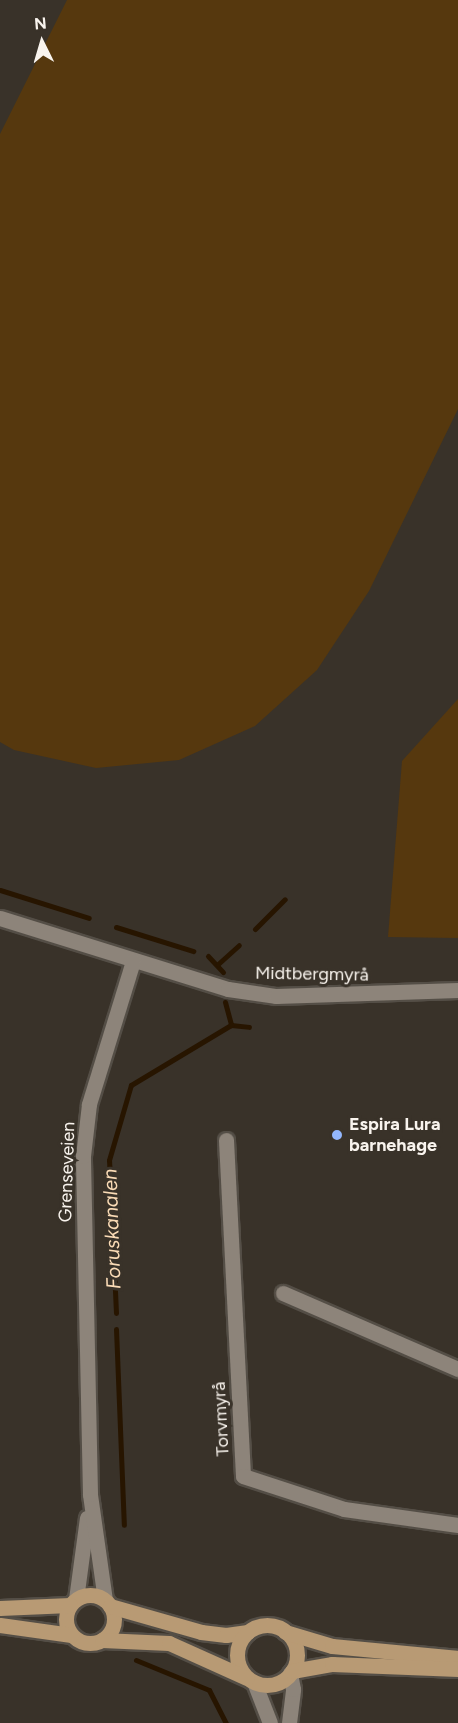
<!DOCTYPE html>
<meta charset="utf-8">
<style>
body{margin:0}
#map{position:relative;width:458px;height:1723px;overflow:hidden;background:#393229;font-family:Figtree,sans-serif}
div>[style]{position:absolute}
.green>*{inset:0;background:#56380e}
.stream>*{height:5px;margin:-2.5px;padding:0 2.5px;transform-origin:2.5px;border-radius:2.5px;background:#271500}
.roads{filter:drop-shadow(2px 0 #544e46) drop-shadow(-2px 0 #544e46) drop-shadow(0 2px #544e46) drop-shadow(0 -2px #544e46)}
.minor>*{height:15px;margin:-7.5px;padding:0 7.5px;transform-origin:7.5px;border-radius:7.5px;background:#8d847a}
.major>*{height:15px;margin:-7.5px;padding:0 7.5px;transform-origin:7.5px;border-radius:7.5px;background:#b89a74}
.major>.ring{margin:-7.5px;padding:0;box-sizing:content-box;background:none;border:15px solid #b89a74;border-radius:50%}
.dots>*{width:16px;height:16px;translate:-50% -50%;box-sizing:border-box;border:3px solid #393229;border-radius:50%}
span{translate:-50% -50%;white-space:nowrap;text-align:center;line-height:1.15;-webkit-text-stroke:6px #393229;paint-order:stroke}
.street-label{font-size:18px;color:#f9f4ee}
.poi-label{font-size:18px;color:#f9f4ee;font-weight:700}
.left{translate:0 -50%;text-align:left}
.water-label{font-size:20px;color:#fadbb6;font-style:italic}
.north{position:absolute;left:12px;top:12px;width:60px;height:60px;-webkit-text-stroke:4px #393229;paint-order:stroke;rotate:355deg;font-size:16px;font-weight:700;line-height:24px;text-align:center;color:#f9f4ee}
.north::after{content:'';display:block;margin:auto;width:21px;height:27px;background:#f9f4ee;clip-path:polygon(50% 0,100% 100%,50% 72%,0 100%)}
</style>
<div id="map">
<div class="green">
<div style="clip-path:polygon(67px 0,458px 0,458px 409px,369px 591px,317px 670px,255px 726px,179px 760px,96px 768px,14px 750px,0 742px,0 134px)"></div>
<div style="clip-path:polygon(458px 699px,458px 938px,388px 937px,402px 761px)"></div>
</div>
<div class="stream">
<div style="left:0;top:890px;width:93px;rotate:17.5deg"></div>
<div style="left:116px;top:927px;width:81px;rotate:17.3deg"></div>
<div style="left:255px;top:929px;width:42px;rotate:-45deg"></div>
<div style="left:208px;top:956px;width:22px;rotate:47deg"></div>
<div style="left:218px;top:964px;width:28px;rotate:-42deg"></div>
<div style="left:225px;top:1002px;width:24px;rotate:75deg"></div>
<div style="left:231px;top:1025px;width:18px;rotate:6deg"></div>
<div style="left:116px;top:1313px;width:153px;rotate:-92.6deg"></div>
<div style="left:109px;top:1160px;width:78px;rotate:-73.7deg"></div>
<div style="left:131px;top:1085px;width:117px;rotate:-31deg"></div>
<div style="left:116px;top:1329px;width:196px;rotate:87.7deg"></div>
<div style="left:136px;top:1660px;width:79px;rotate:22.3deg"></div>
<div style="left:209px;top:1690px;width:37px;rotate:63deg"></div>
</div>
<div class="roads">
<div class="minor">
<div style="left:0;top:918px;width:239px;rotate:17.3deg"></div>
<div style="left:228px;top:989px;width:49px;rotate:8.3deg"></div>
<div style="left:276px;top:996px;width:182px;rotate:-1.9deg"></div>
<div style="left:226px;top:1140px;width:336px;rotate:87.1deg"></div>
<div style="left:243px;top:1476px;width:106px;rotate:18.1deg"></div>
<div style="left:344px;top:1509px;width:115px;rotate:8deg"></div>
<div style="left:283px;top:1293px;width:191px;rotate:23.5deg"></div>
<div style="left:76px;top:1599px;width:82px;rotate:-82.3deg"></div>
<div style="left:105px;top:1600px;width:107px;rotate:-98.1deg"></div>
<div style="left:90px;top:1494px;width:338px;rotate:-91.2deg"></div>
<div style="left:83px;top:1156px;width:52px;rotate:-83.4deg"></div>
<div style="left:89px;top:1104px;width:150px;rotate:-72.9deg"></div>
<div style="left:254px;top:1682px;width:44px;rotate:68.7deg"></div>
<div style="left:289px;top:1723px;width:34px;rotate:-83deg"></div>
<div style="left:293px;top:1689px;width:16px;rotate:-101deg"></div>
</div>
<div class="major">
<div class="ring" style="left:66px;top:1595px;width:33px;height:33px"></div>
<div style="left:110px;top:1606px;width:95px;rotate:15.9deg"></div>
<div style="left:201px;top:1632px;width:25px;rotate:7deg"></div>
<div style="left:226px;top:1635px;width:22px;rotate:-8deg"></div>
<div style="left:0;top:1608px;width:70px;rotate:-2.5deg"></div>
<div style="left:0;top:1625px;width:72px;rotate:8deg"></div>
<div class="ring" style="left:237px;top:1625px;width:45px;height:45px"></div>
<div style="left:285px;top:1632px;width:49px;rotate:16.6deg"></div>
<div style="left:332px;top:1646px;width:127px;rotate:5.4deg"></div>
<div style="left:102px;top:1640px;width:67px;rotate:2.6deg"></div>
<div style="left:169px;top:1643px;width:85px;rotate:24.2deg"></div>
<div style="left:292px;top:1671px;width:41px;rotate:-9.9deg"></div>
<div style="left:332px;top:1664px;width:126px;rotate:2.3deg"></div>
</div>
</div>
<div class="dots">
<div style="left:337px;top:1135px;background:#93b7fd"></div>
</div>
<div class="street-label">
<span style="left:312px;top:974px;rotate:1deg">Midtbergmyrå</span>
<span style="left:67px;top:1172px;rotate:-88deg">Grenseveien</span>
<span style="left:221px;top:1419px;rotate:-93deg">Torvmyrå</span>
</div>
<div class="poi-label">
<span class="left" style="left:349px;top:1135px">Espira Lura<br>barnehage</span>
</div>
<div class="water-label">
<span style="left:112px;top:1229px;rotate:-92deg">Foruskanalen</span>
</div>
<div class="north">N</div>
</div>
